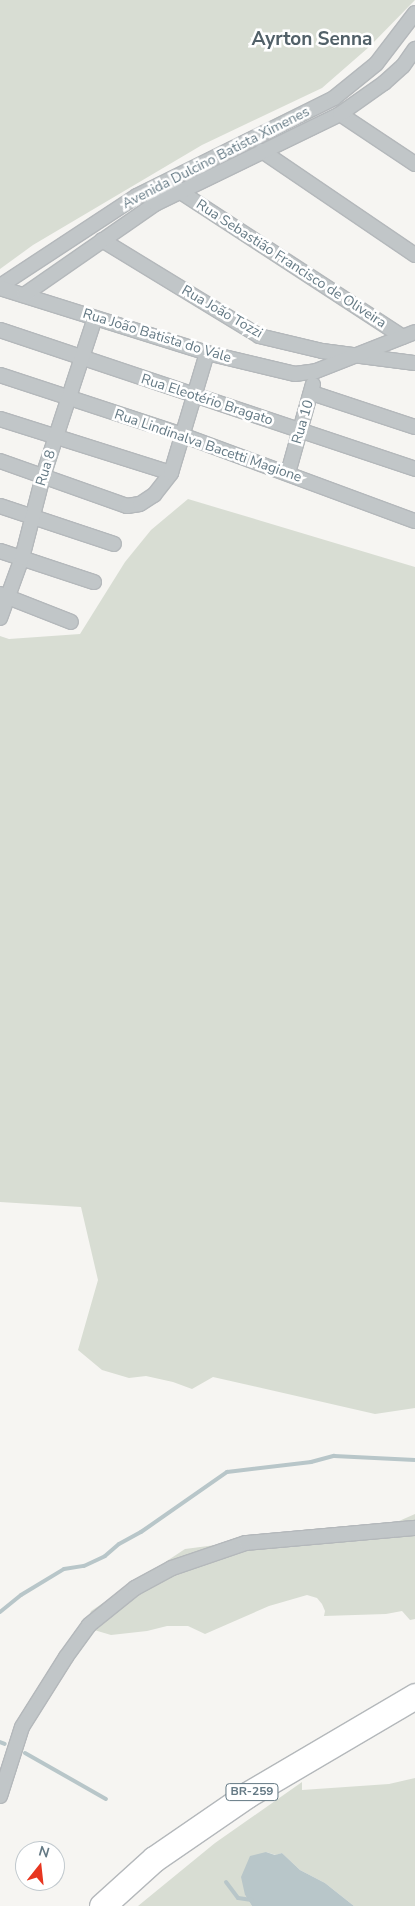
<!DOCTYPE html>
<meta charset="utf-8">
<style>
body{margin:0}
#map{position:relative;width:415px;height:1906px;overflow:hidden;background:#f6f5f2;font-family:"Nunito Sans",sans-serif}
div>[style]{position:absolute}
.green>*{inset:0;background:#d8ddd3}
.water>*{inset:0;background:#b8c6c9}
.stream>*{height:4px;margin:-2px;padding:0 2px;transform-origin:2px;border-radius:2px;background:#b8c6c9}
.roads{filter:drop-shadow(1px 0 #b4b8bb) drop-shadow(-1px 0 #b4b8bb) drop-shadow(0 1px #b4b8bb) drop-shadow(0 -1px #b4b8bb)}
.street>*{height:14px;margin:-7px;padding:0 7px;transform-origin:7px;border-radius:7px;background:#c1c6c8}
.highway>*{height:25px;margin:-12.5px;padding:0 12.5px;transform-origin:12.5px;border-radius:12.5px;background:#fff}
span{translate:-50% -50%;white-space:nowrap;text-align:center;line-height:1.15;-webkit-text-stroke:5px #fff;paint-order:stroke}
.shield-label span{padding:1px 4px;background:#fff;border:1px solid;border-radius:4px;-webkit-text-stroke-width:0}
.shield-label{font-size:12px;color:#647984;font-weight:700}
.street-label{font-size:14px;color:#647984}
.district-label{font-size:19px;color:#526169;font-weight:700}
.north{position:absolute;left:15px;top:1841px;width:50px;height:50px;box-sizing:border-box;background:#fff;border:1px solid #c1c9ce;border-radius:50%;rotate:16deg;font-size:14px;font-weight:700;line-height:20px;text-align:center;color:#647984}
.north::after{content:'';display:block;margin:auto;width:18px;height:22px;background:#e73620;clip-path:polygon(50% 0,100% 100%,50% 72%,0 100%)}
</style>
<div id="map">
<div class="green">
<div style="clip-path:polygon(0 0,415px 0,369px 47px,322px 88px,202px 145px,33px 245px,0 269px)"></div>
<div style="clip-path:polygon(188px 499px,415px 567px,415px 1408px,375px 1414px,213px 1377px,192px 1389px,173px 1382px,146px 1376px,129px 1378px,102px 1370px,78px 1350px,98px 1280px,81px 1207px,0 1202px,0 636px,9px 639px,80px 634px,125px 562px,151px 530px)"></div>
<div style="clip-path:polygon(415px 1514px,415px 1619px,410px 1620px,402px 1611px,386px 1614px,324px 1616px,325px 1611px,322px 1604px,317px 1598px,307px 1595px,269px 1606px,205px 1634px,188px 1626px,167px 1626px,147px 1631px,111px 1635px,84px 1627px,91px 1611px,185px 1549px,399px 1521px)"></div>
<div style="clip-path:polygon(415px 1778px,415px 1906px,354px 1906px,325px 1883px,300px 1870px,282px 1853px,276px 1855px,266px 1852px,245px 1895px,252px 1906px,138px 1906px,215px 1843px,302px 1782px,302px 1790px,389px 1784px)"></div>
</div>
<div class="water">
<div style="clip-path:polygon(266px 1852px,275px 1855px,282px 1853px,300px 1870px,325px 1883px,354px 1906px,252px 1906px,245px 1895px,241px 1877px,250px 1856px)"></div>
</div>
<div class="stream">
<div style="left:0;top:1612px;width:27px;rotate:-39deg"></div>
<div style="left:21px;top:1595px;width:50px;rotate:-31.2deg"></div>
<div style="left:64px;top:1569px;width:20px;rotate:-9deg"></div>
<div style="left:84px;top:1566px;width:23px;rotate:-25deg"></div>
<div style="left:105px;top:1556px;width:18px;rotate:-41deg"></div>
<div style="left:119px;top:1544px;width:25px;rotate:-29deg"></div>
<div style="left:141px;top:1532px;width:105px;rotate:-34.9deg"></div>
<div style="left:227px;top:1472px;width:85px;rotate:-6.8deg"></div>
<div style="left:311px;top:1462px;width:24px;rotate:-15deg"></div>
<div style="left:334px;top:1456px;width:81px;rotate:2.8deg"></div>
<div style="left:0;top:1742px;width:5px;rotate:22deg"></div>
<div style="left:25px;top:1753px;width:93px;rotate:29.6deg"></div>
<div style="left:226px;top:1882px;width:20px;rotate:53deg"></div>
<div style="left:238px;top:1898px;width:14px;rotate:8deg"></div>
</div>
<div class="roads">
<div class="street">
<div style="left:340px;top:114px;width:90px;rotate:33.7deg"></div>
<div style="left:262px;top:151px;width:185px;rotate:34.2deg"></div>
<div style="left:179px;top:191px;width:267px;rotate:33.1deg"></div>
<div style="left:102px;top:240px;width:184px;rotate:31.4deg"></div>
<div style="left:259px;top:336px;width:65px;rotate:13.4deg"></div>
<div style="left:322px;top:351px;width:94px;rotate:7.4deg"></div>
<div style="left:0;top:286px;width:164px;rotate:-33.3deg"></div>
<div style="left:137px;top:196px;width:220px;rotate:-26.4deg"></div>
<div style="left:334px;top:98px;width:54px;rotate:-39deg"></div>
<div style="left:376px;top:64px;width:64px;rotate:-52.6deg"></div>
<div style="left:0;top:288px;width:217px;rotate:17.4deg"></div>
<div style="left:207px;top:353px;width:90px;rotate:13.4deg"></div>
<div style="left:295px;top:374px;width:21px;rotate:-8deg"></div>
<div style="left:316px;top:371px;width:106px;rotate:-21.5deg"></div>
<div style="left:24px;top:295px;width:160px;rotate:-34.8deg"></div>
<div style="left:155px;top:204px;width:206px;rotate:-25.9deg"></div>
<div style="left:340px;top:114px;width:54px;rotate:-35.2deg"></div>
<div style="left:384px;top:83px;width:25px;rotate:-42deg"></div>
<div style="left:403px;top:66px;width:21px;rotate:-55deg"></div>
<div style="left:0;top:330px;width:438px;rotate:18.5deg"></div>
<div style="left:0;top:375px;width:192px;rotate:18.2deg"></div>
<div style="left:182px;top:435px;width:248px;rotate:20.3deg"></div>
<div style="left:312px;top:393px;width:108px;rotate:18.3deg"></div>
<div style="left:0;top:419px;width:179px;rotate:17.5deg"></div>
<div style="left:0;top:461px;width:135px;rotate:19.5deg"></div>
<div style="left:127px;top:506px;width:13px;rotate:-9deg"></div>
<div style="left:140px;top:504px;width:17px;rotate:-33deg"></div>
<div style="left:154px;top:495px;width:28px;rotate:-52deg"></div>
<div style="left:171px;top:473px;width:125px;rotate:-73.3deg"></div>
<div style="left:288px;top:473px;width:92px;rotate:-74.3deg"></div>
<div style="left:0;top:506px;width:120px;rotate:18.4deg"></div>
<div style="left:0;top:551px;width:99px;rotate:18.3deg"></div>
<div style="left:0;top:594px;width:76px;rotate:21.5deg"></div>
<div style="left:0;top:618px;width:64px;rotate:-69.9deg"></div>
<div style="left:22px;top:558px;width:85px;rotate:-75.6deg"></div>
<div style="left:43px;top:476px;width:166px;rotate:-71.8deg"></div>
<div style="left:0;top:1796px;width:72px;rotate:-72.3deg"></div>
<div style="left:22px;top:1727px;width:83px;rotate:-57.8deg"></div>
<div style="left:66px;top:1657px;width:39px;rotate:-54deg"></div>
<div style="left:89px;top:1625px;width:59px;rotate:-38.8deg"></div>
<div style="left:135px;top:1588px;width:42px;rotate:-28.4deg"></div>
<div style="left:172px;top:1568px;width:78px;rotate:-18.7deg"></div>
<div style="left:246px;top:1543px;width:170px;rotate:-5.1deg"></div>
</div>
<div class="highway">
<div style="left:102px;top:1906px;width:70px;rotate:-42.1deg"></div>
<div style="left:154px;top:1859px;width:113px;rotate:-34.5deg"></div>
<div style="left:247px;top:1795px;width:195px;rotate:-30.5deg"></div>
</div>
</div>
<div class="shield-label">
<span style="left:252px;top:1792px">BR-259</span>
</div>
<div class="street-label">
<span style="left:216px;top:158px;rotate:-27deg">Avenida Dulcino Batista Ximenes</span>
<span style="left:291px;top:264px;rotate:33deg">Rua Sebastião Francisco de Oliveira</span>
<span style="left:222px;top:312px;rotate:30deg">Rua João Tozzi</span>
<span style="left:157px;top:336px;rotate:17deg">Rua João Batista do Vale</span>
<span style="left:207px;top:400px;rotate:18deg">Rua Eleotério Bragato</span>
<span style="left:303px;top:422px;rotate:-74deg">Rua 10</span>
<span style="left:208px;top:446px;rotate:19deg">Rua Lindinalva Bacetti Magione</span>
<span style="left:46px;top:468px;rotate:-73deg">Rua 8</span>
</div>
<div class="district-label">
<span style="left:312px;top:40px">Ayrton Senna</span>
</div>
<div class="north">N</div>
</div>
